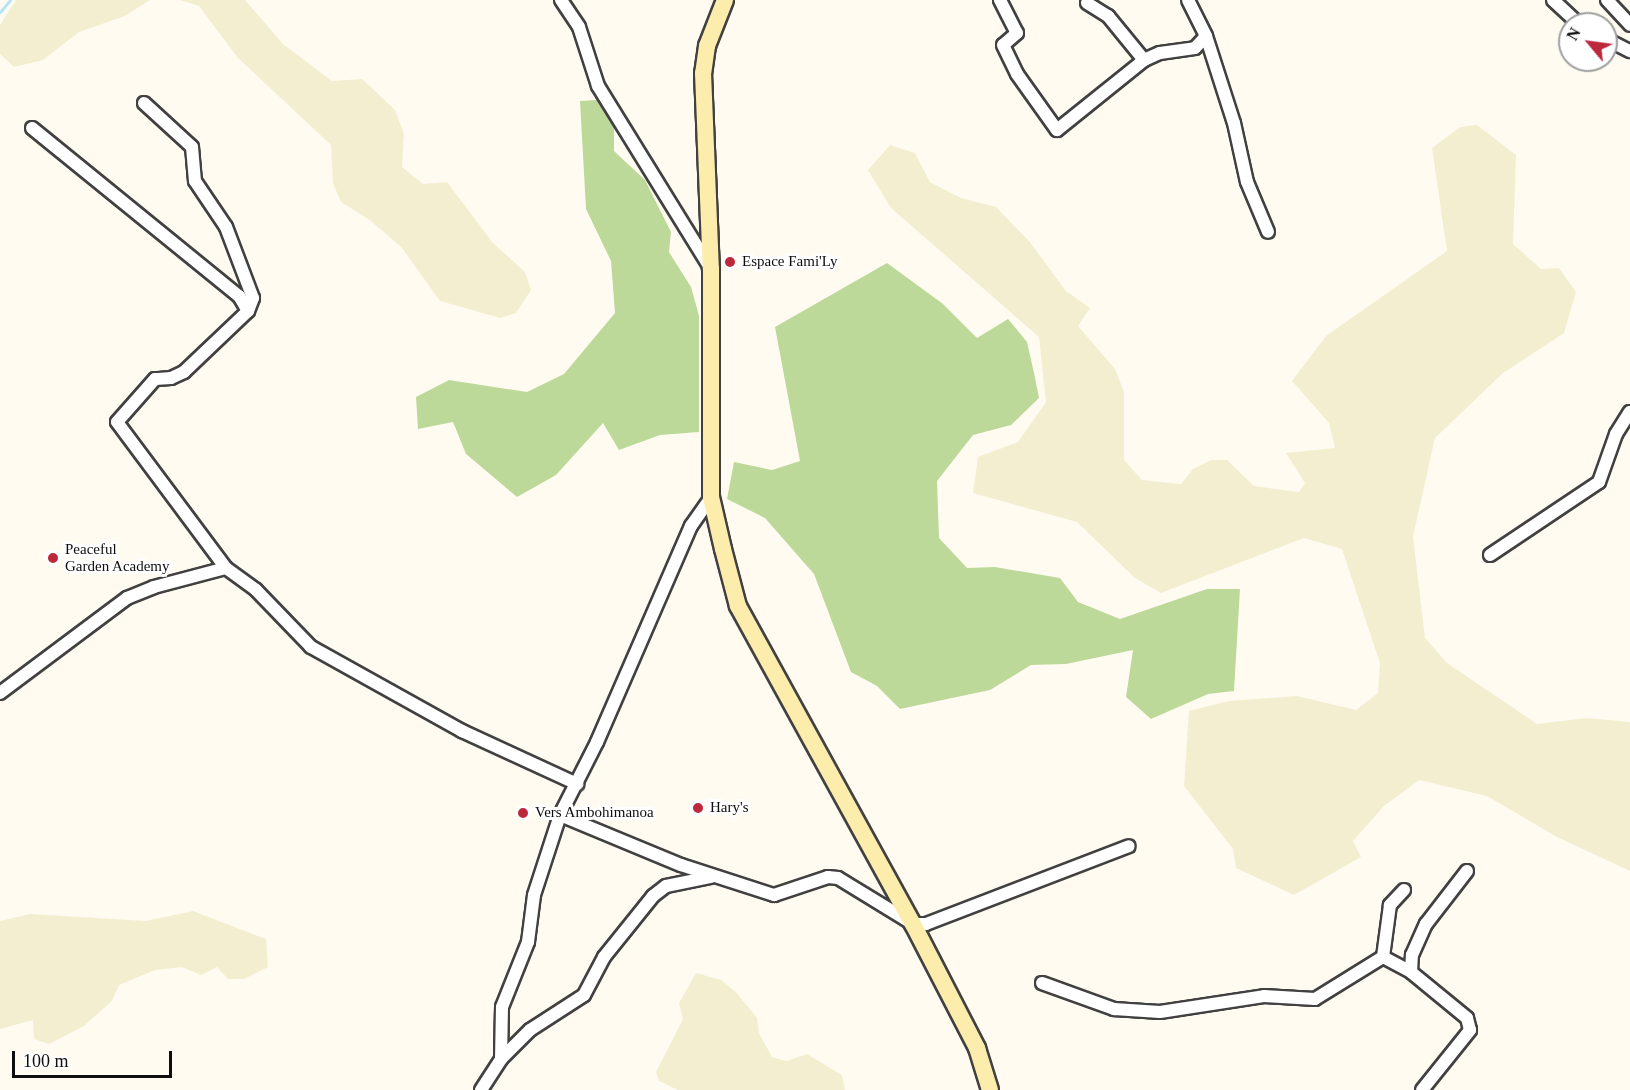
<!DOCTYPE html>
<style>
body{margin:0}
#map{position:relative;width:1630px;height:1090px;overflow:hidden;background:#fffbf0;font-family:Georgia,serif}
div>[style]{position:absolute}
.farmland>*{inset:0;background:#f4eed1}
.forest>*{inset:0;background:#bcd99a}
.stream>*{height:3px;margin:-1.5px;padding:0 1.5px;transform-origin:1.5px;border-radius:1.5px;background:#b6e3f5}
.roads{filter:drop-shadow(2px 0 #414141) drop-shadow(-2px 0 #414141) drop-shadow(0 2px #414141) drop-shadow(0 -2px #414141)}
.street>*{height:12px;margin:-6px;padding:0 6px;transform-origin:6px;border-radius:6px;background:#fff}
.secondary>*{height:16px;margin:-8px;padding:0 8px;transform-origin:8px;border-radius:8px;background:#fdedad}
.dots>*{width:16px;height:16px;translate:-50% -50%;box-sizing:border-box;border:3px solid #fff;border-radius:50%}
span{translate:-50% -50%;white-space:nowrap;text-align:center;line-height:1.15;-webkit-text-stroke:6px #fff;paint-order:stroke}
.poi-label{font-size:15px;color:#0e0e0e}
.left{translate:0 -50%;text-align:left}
.north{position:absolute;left:1558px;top:12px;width:60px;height:60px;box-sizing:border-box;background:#fff;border:2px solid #9f9f9f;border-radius:50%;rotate:299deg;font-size:16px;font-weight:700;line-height:24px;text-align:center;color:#0e0e0e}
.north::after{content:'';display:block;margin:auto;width:21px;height:27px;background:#bc293d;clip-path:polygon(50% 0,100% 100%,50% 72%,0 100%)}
.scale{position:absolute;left:12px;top:1051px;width:160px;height:27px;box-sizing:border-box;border:3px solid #0e0e0e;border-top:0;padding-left:8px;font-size:18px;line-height:21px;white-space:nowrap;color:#0e0e0e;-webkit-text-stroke:4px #fff;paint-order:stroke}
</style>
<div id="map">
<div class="farmland">
<div style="clip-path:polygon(16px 0,150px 0,125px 16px,79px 32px,43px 60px,14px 67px,0 54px,0 25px)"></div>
<div style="clip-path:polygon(180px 0,245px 0,283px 44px,332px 81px,362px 79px,373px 89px,395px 110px,404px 134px,402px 167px,423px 184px,447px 182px,493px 243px,525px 272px,531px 290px,516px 313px,500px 318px,440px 301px,402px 248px,371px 221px,341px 202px,333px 183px,331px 145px,238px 58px,199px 6px)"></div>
<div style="clip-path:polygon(1477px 125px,1516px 155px,1513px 244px,1541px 269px,1559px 268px,1576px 292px,1564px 333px,1503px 373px,1435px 438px,1413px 537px,1425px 638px,1447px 663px,1537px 724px,1587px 718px,1630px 722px,1630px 871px,1557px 837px,1487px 796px,1419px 780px,1384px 806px,1353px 841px,1361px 857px,1294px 895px,1236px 868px,1233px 849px,1184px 786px,1189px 711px,1229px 701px,1297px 696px,1356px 710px,1378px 693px,1380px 663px,1342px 549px,1304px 538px,1161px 593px,1135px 578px,1077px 522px,973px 493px,978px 457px,1018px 442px,1046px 402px,1039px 337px,891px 208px,868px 170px,890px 145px,915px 153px,930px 182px,961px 198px,996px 207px,1029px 241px,1066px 291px,1090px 308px,1078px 326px,1115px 369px,1124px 392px,1124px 460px,1142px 480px,1181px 484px,1193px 469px,1211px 460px,1227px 460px,1254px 486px,1299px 492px,1305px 483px,1286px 453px,1335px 448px,1329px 423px,1292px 381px,1326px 336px,1447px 251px,1432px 148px,1460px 127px)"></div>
<div style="clip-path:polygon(193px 911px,266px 939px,268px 967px,244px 979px,228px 979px,217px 967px,201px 975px,182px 967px,155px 970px,119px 985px,112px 1001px,84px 1026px,49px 1044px,34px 1039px,33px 1020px,0 1029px,0 921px,30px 914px,146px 921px)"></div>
<div style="clip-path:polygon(696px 973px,721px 980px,736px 992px,757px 1018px,759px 1033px,772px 1057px,786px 1061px,807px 1054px,842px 1075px,845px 1090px,678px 1090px,659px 1081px,656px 1072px,683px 1019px,679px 1003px)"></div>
</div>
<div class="forest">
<div style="clip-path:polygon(597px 100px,614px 122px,614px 151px,645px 180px,671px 232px,669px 252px,691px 287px,699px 316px,699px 432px,660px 435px,619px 450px,603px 423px,556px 475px,517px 497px,466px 454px,453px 422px,418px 429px,416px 397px,449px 380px,527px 392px,564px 374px,615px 313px,611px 261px,586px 209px,580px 101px)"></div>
<div style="clip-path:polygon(887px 263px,943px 304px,977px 338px,1008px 319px,1027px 342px,1034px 373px,1039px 398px,1011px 425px,973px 435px,937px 481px,939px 538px,967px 568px,995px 567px,1060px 578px,1078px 602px,1120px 619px,1207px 589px,1240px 589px,1234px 691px,1208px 694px,1151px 719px,1126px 697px,1133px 650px,1066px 664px,1031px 665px,990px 690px,900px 709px,877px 686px,851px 672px,814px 574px,765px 518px,727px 499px,734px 462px,772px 470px,800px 461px,775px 327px)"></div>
</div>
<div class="stream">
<div style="left:0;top:12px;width:16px;rotate:-50deg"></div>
</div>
<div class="roads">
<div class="street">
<div style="left:561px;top:0;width:32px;rotate:56deg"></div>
<div style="left:579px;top:27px;width:62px;rotate:72.1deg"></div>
<div style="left:598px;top:86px;width:211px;rotate:58.3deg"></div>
<div style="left:1000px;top:0;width:37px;rotate:63deg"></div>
<div style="left:1017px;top:33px;width:18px;rotate:139deg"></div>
<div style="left:1003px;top:45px;width:32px;rotate:64deg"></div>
<div style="left:1017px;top:74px;width:69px;rotate:54.5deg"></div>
<div style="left:1057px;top:130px;width:112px;rotate:-38.8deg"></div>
<div style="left:1144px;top:60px;width:17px;rotate:-24deg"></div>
<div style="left:1160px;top:53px;width:35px;rotate:-8deg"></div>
<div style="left:1195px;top:48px;width:16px;rotate:-47deg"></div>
<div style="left:1188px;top:0;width:40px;rotate:63.4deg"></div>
<div style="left:1206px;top:36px;width:91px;rotate:72.2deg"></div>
<div style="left:1234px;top:123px;width:60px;rotate:77.6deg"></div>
<div style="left:1247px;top:182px;width:54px;rotate:67.2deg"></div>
<div style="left:1553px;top:0;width:35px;rotate:43deg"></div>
<div style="left:1607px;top:0;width:34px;rotate:47deg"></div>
<div style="left:1087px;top:3px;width:25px;rotate:32deg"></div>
<div style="left:1108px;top:16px;width:57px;rotate:50.7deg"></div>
<div style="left:1606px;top:39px;width:27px;rotate:27deg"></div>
<div style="left:144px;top:103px;width:65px;rotate:42.5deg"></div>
<div style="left:192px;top:147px;width:34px;rotate:85deg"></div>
<div style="left:195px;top:181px;width:55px;rotate:56deg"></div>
<div style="left:226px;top:227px;width:76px;rotate:69.2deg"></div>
<div style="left:253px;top:298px;width:14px;rotate:111deg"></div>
<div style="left:248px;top:311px;width:88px;rotate:136.4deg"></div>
<div style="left:184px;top:372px;width:14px;rotate:155deg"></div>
<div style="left:171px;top:378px;width:16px;rotate:176deg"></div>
<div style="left:155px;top:379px;width:57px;rotate:131.5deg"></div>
<div style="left:117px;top:422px;width:182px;rotate:53.3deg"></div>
<div style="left:226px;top:568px;width:37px;rotate:36deg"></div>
<div style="left:256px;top:590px;width:79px;rotate:46deg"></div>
<div style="left:311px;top:647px;width:173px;rotate:29.1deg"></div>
<div style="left:462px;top:731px;width:127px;rotate:24.7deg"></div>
<div style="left:32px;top:128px;width:267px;rotate:39.1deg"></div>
<div style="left:239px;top:296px;width:17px;rotate:59deg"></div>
<div style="left:1490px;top:555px;width:131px;rotate:-33.8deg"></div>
<div style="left:1599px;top:482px;width:51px;rotate:-70.5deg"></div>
<div style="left:1616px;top:434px;width:26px;rotate:-58deg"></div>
<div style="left:0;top:693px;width:159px;rotate:-36.8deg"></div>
<div style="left:127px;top:598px;width:29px;rotate:-22deg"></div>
<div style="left:154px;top:587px;width:74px;rotate:-14.8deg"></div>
<div style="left:560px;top:815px;width:131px;rotate:22.5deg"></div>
<div style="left:681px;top:865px;width:98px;rotate:17.9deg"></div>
<div style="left:774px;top:895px;width:57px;rotate:-18.4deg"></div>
<div style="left:828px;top:877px;width:10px;rotate:6deg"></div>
<div style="left:838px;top:878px;width:88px;rotate:31.5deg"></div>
<div style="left:913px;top:924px;width:13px"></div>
<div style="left:926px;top:924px;width:217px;rotate:-21deg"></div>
<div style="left:1404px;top:890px;width:21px;rotate:133deg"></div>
<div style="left:1390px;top:905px;width:52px;rotate:97.7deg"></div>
<div style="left:1383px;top:957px;width:32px;rotate:28deg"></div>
<div style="left:1042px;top:983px;width:77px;rotate:19.9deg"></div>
<div style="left:1114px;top:1009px;width:46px;rotate:3.7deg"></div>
<div style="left:1160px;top:1012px;width:105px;rotate:-8.7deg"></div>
<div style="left:1264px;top:996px;width:51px;rotate:3.4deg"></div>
<div style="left:1315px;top:999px;width:80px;rotate:-31.7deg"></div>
<div style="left:501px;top:1059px;width:41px;rotate:-45deg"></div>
<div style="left:530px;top:1030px;width:64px;rotate:-32.9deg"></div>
<div style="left:584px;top:995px;width:43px;rotate:-62.2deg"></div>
<div style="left:604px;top:957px;width:78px;rotate:-51.2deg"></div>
<div style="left:653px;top:896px;width:16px;rotate:-38deg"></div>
<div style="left:666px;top:886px;width:46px;rotate:-11.3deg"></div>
<div style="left:481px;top:1090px;width:37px;rotate:-57deg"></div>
<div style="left:501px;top:1059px;width:52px;rotate:-88.9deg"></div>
<div style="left:502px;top:1007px;width:70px;rotate:-68.2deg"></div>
<div style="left:528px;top:942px;width:47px;rotate:-82.7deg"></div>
<div style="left:534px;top:895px;width:84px;rotate:-72deg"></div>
<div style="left:560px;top:815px;width:82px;rotate:-63.1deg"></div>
<div style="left:597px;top:742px;width:236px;rotate:-66.5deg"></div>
<div style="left:691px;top:526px;width:35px;rotate:-55deg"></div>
<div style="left:1422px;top:1090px;width:77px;rotate:-51.3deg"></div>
<div style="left:1470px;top:1030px;width:12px;rotate:-104deg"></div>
<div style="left:1467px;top:1018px;width:72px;rotate:-140.6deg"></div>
<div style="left:1411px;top:972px;width:17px;rotate:-87deg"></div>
<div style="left:1412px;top:955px;width:34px;rotate:-66deg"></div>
<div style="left:1426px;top:924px;width:67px;rotate:-52.3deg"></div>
</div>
<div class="secondary">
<div style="left:725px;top:0;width:49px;rotate:111.4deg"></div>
<div style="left:707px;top:46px;width:27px;rotate:98deg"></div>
<div style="left:703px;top:73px;width:196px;rotate:87.7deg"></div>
<div style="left:711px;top:269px;width:228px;rotate:90deg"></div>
<div style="left:711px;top:497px;width:53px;rotate:77deg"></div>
<div style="left:723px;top:549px;width:59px;rotate:75.3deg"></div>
<div style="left:738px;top:606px;width:363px;rotate:61.2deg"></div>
<div style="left:913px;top:924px;width:140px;rotate:62.7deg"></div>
<div style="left:977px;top:1048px;width:44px;rotate:72.8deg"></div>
</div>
</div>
<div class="dots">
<div style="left:730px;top:262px;background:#bc293d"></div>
<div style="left:53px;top:558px;background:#bc293d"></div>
<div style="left:698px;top:808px;background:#bc293d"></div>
<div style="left:523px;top:813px;background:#bc293d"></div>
</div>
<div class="poi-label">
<span class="left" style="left:742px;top:262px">Espace Fami'Ly</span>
<span class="left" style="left:65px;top:558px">Peaceful<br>Garden Academy</span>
<span class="left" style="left:710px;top:808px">Hary's</span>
<span class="left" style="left:535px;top:813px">Vers Ambohimanoa</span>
</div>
<div class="north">N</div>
<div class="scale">100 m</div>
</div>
